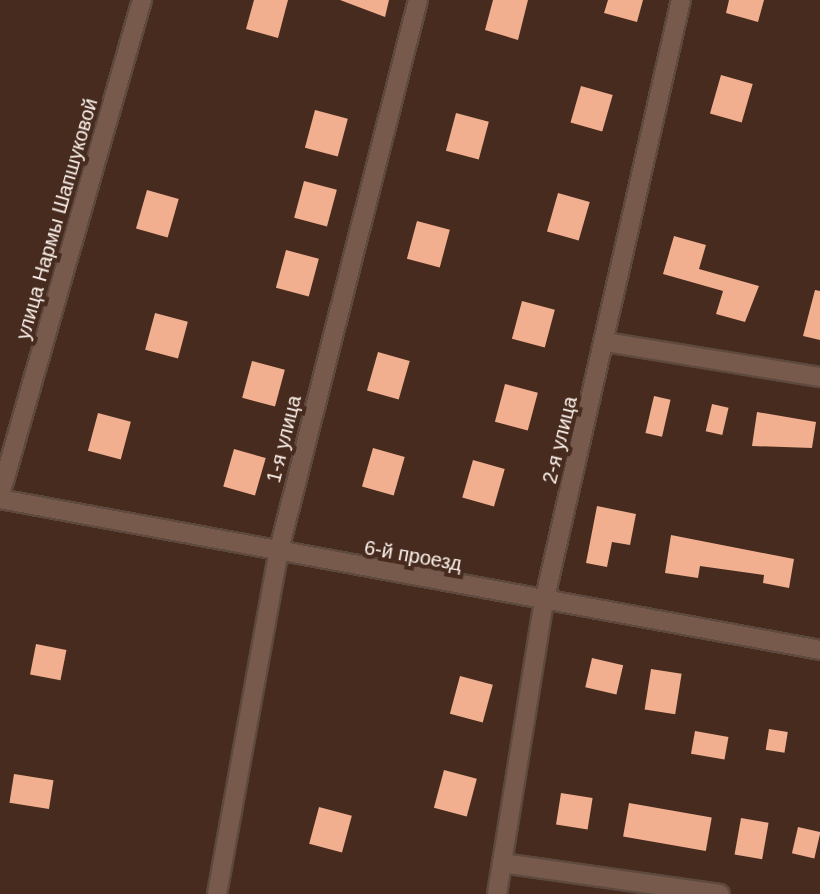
<!DOCTYPE html>
<meta charset="utf-8">
<style>
body{margin:0}
#map{position:relative;width:820px;height:894px;overflow:hidden;background:#462b1e;font-family:Helvetica,sans-serif}
div>[style]{position:absolute}
.building>*{inset:0;background:#f1af8f;transform-origin:0 0}
.roads{filter:drop-shadow(2px 0 #5d493e) drop-shadow(-2px 0 #5d493e) drop-shadow(0 2px #5d493e) drop-shadow(0 -2px #5d493e)}
.street>*{height:18px;margin:-9px;padding:0 9px;transform-origin:9px;border-radius:9px;background:#785a4c}
span{translate:-50% -50%;white-space:nowrap;text-align:center;line-height:1.15;-webkit-text-stroke:8px #462b1e;paint-order:stroke}
.street-label{font-size:20px;color:#fdf2ed}
</style>
<div id="map">
<div class="building">
<div style="clip-path:polygon(254px 0,288px 0,278px 38px,246px 29px)"></div>
<div style="clip-path:polygon(340px 0,389px 0,385px 17px)"></div>
<div style="clip-path:polygon(493px 0,528px 0,518px 40px,485px 30px)"></div>
<div style="clip-path:polygon(608px 0,643px 0,637px 22px,604px 13px)"></div>
<div style="clip-path:polygon(729px 0,764px 0,758px 22px,726px 13px)"></div>
<div style="left:721px;top:75px;width:33px;height:40px;rotate:16deg"></div>
<div style="left:581px;top:86px;width:33px;height:38px;rotate:16deg"></div>
<div style="left:315px;top:110px;width:34px;height:39px;rotate:15deg"></div>
<div style="left:456px;top:113px;width:34px;height:39px;rotate:15deg"></div>
<div style="left:304px;top:181px;width:34px;height:38px;rotate:15deg"></div>
<div style="left:147px;top:190px;width:33px;height:40px;rotate:16deg"></div>
<div style="left:558px;top:193px;width:33px;height:40px;rotate:16deg"></div>
<div style="left:417px;top:221px;width:34px;height:39px;rotate:15deg"></div>
<div style="clip-path:polygon(674px 236px,706px 245px,699px 269px,759px 286px,745px 322px,716px 314px,723px 291px,663px 274px)"></div>
<div style="left:286px;top:250px;width:34px;height:39px;rotate:15deg"></div>
<div style="clip-path:polygon(815px 290px,820px 291px,820px 340px,803px 336px)"></div>
<div style="left:522px;top:301px;width:34px;height:39px;rotate:15deg"></div>
<div style="left:155px;top:313px;width:34px;height:38px;rotate:15deg"></div>
<div style="left:378px;top:352px;width:33px;height:40px;rotate:16deg"></div>
<div style="left:252px;top:361px;width:34px;height:38px;rotate:15deg"></div>
<div style="left:505px;top:384px;width:34px;height:39px;rotate:15deg"></div>
<div style="left:654px;top:396px;width:17px;height:38px;rotate:13deg"></div>
<div style="left:712px;top:404px;width:17px;height:28px;rotate:13deg"></div>
<div style="clip-path:polygon(757px 412px,816px 422px,812px 448px,752px 446px)"></div>
<div style="left:98px;top:413px;width:34px;height:39px;rotate:15deg"></div>
<div style="left:373px;top:448px;width:33px;height:40px;rotate:16deg"></div>
<div style="left:234px;top:449px;width:33px;height:39px;rotate:16deg"></div>
<div style="left:473px;top:460px;width:33px;height:39px;rotate:16deg"></div>
<div style="clip-path:polygon(597px 506px,636px 514px,630px 545px,612px 542px,607px 567px,586px 563px)"></div>
<div style="clip-path:polygon(671px 535px,794px 559px,789px 588px,763px 583px,764px 575px,700px 566px,698px 578px,665px 573px)"></div>
<div style="left:36px;top:644px;width:31px;height:31px;rotate:11deg"></div>
<div style="left:592px;top:658px;width:32px;height:30px;rotate:13deg"></div>
<div style="left:651px;top:669px;width:31px;height:41px;rotate:9deg"></div>
<div style="left:460px;top:676px;width:34px;height:39px;rotate:15deg"></div>
<div style="left:769px;top:729px;width:19px;height:21px;rotate:9deg"></div>
<div style="left:695px;top:731px;width:34px;height:23px;rotate:10deg"></div>
<div style="left:444px;top:770px;width:34px;height:39px;rotate:15deg"></div>
<div style="left:14px;top:774px;width:40px;height:29px;rotate:9deg"></div>
<div style="left:561px;top:793px;width:32px;height:32px;rotate:9deg"></div>
<div style="left:629px;top:803px;width:84px;height:34px;rotate:10deg"></div>
<div style="left:319px;top:807px;width:34px;height:38px;rotate:15deg"></div>
<div style="left:741px;top:818px;width:28px;height:37px;rotate:10deg"></div>
<div style="left:798px;top:827px;width:23px;height:27px;rotate:13deg"></div>
</div>
<div class="roads">
<div class="street">
<div style="left:606px;top:342px;width:217px;rotate:9.3deg"></div>
<div style="left:0;top:495px;width:515px;rotate:-73.99deg"></div>
<div style="left:0;top:499px;width:834px;rotate:10.43deg"></div>
<div style="left:502px;top:863px;width:220px;rotate:8.1deg"></div>
<div style="left:217px;top:894px;width:345px;rotate:-79.8deg"></div>
<div style="left:278px;top:554px;width:571px;rotate:-75.82deg"></div>
<div style="left:497px;top:894px;width:296px;rotate:-80.9deg"></div>
<div style="left:544px;top:602px;width:617px;rotate:-77.18deg"></div>
</div>
</div>
<div class="street-label">
<span style="left:57px;top:219px;rotate:-74deg">улица Нармы Шапшуковой</span>
<span style="left:284px;top:439px;rotate:-76deg">1-я улица</span>
<span style="left:560px;top:440px;rotate:-76deg">2-я улица</span>
<span style="left:413px;top:556px;rotate:10deg">6-й проезд</span>
</div>
</div>
